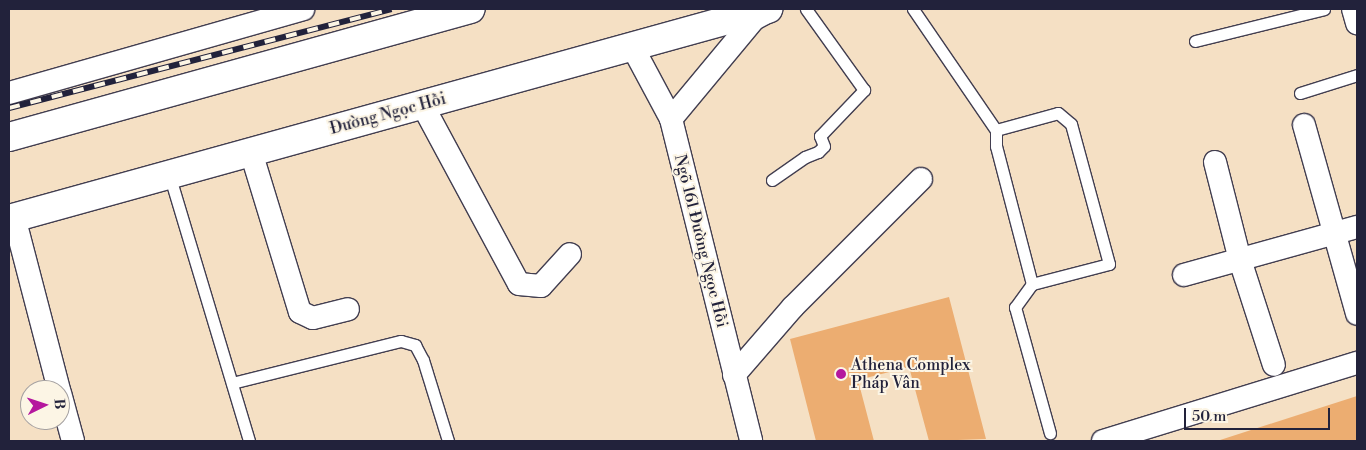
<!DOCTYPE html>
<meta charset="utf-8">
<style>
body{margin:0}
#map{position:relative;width:1366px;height:450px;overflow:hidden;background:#f5e0c4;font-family:"Libre Bodoni",serif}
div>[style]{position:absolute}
.building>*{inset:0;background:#ecad71}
.roads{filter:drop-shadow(1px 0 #423e50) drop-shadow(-1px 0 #423e50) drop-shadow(0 1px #423e50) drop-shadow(0 -1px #423e50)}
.service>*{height:11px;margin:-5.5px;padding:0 5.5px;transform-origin:5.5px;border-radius:5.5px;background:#fff}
.minor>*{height:22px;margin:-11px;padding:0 11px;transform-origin:11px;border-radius:11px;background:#fff}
.trunk>*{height:28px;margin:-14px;padding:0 14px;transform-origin:14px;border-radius:14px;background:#fff}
.rail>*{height:5.5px;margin-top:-2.75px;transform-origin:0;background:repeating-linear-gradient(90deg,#fcf5e5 0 11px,#22223b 0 22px);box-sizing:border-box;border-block:1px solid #22223b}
.dots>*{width:14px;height:14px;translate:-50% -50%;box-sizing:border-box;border:2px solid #fcf5e5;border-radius:50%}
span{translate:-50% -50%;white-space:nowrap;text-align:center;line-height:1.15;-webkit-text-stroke:4px #fcf5e5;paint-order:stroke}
.street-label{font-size:16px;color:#22223b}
.poi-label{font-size:16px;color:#22223b}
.left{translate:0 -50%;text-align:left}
.frame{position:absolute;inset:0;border:10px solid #22223b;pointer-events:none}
.north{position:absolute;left:20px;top:380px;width:50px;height:50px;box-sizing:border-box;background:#fcf5e5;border:1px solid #a5a1a1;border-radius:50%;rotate:86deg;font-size:14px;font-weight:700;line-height:20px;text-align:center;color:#22223b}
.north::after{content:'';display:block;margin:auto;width:18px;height:22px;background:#b5179e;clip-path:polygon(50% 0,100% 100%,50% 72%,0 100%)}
.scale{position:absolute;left:1184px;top:408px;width:146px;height:22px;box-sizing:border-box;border:2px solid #22223b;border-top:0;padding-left:6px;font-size:15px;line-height:18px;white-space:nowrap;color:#22223b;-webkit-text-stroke:4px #fcf5e5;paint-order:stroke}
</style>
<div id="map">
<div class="building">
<div style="clip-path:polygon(949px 297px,986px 439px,929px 441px,909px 367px,858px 380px,874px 441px,816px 441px,790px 339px)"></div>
<div style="clip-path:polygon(1357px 396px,1357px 441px,1217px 441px)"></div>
</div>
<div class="roads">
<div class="service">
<div style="left:913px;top:9px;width:147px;rotate:55.6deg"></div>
<div style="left:996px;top:130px;width:64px;rotate:-15.3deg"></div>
<div style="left:1058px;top:113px;width:17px;rotate:40deg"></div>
<div style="left:1071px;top:124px;width:145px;rotate:74.8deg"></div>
<div style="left:1109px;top:264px;width:80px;rotate:165.4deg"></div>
<div style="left:1032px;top:284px;width:29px;rotate:126deg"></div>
<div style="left:1015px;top:307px;width:131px;rotate:74.5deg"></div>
<div style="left:1195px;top:41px;width:133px;rotate:-13.9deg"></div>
<div style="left:1300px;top:93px;width:60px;rotate:-17.5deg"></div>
<div style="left:996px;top:130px;width:16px;rotate:90deg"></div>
<div style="left:996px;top:146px;width:143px;rotate:75.4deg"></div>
<div style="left:169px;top:174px;width:279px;rotate:73.3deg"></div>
<div style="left:772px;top:180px;width:40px;rotate:-34.9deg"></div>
<div style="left:805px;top:157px;width:14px;rotate:-21deg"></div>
<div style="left:818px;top:152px;width:8px;rotate:-45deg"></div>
<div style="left:824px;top:146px;width:11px;rotate:-112deg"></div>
<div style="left:820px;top:136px;width:64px;rotate:-46.3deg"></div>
<div style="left:864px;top:90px;width:100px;rotate:-125.6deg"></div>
<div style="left:232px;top:383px;width:174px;rotate:-14deg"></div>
<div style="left:401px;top:341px;width:15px;rotate:16deg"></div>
<div style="left:415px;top:345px;width:17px;rotate:62deg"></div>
<div style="left:423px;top:360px;width:85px;rotate:72.8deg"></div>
</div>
<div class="minor">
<div style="left:1353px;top:9px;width:15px;rotate:74deg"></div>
<div style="left:633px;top:48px;width:81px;rotate:61.8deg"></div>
<div style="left:671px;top:119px;width:332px;rotate:76deg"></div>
<div style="left:9px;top:93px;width:306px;rotate:-15.9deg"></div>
<div style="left:422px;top:104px;width:204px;rotate:61.7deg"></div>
<div style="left:519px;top:284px;width:22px;rotate:5deg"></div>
<div style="left:541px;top:286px;width:43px;rotate:-47.8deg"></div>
<div style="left:671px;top:119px;width:130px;rotate:-50.3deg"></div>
<div style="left:754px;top:19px;width:17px;rotate:-28deg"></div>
<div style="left:1304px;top:125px;width:196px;rotate:74.3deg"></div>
<div style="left:251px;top:152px;width:167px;rotate:73deg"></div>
<div style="left:300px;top:312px;width:14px;rotate:25deg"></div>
<div style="left:313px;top:318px;width:36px;rotate:-14deg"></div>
<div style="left:1215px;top:162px;width:101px;rotate:75.7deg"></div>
<div style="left:1240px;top:260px;width:110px;rotate:72.1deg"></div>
<div style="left:14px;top:217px;width:179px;rotate:75.4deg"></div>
<div style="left:1184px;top:275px;width:180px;rotate:-15.5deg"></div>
<div style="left:734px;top:375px;width:90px;rotate:-49.1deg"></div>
<div style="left:793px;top:307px;width:181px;rotate:-45deg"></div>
<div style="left:60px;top:393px;width:50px;rotate:74.8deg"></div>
<div style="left:1103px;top:441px;width:266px;rotate:-17.1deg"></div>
</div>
<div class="trunk">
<div style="left:9px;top:137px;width:479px;rotate:-15.5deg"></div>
<div style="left:9px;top:219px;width:788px;rotate:-15.47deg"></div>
</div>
</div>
<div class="rail">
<div style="left:9px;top:108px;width:395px;rotate:-14.5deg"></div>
</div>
<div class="dots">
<div style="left:841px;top:374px;background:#b5179e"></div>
</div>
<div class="street-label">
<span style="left:388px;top:114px;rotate:-15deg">Đường Ngọc Hồi</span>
<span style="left:701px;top:241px;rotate:76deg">Ngõ 161 Đường Ngọc Hồi</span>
</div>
<div class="poi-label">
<span class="left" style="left:851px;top:374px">Athena Complex<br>Pháp Vân</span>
</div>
<div class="frame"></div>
<div class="north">B</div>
<div class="scale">50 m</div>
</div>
